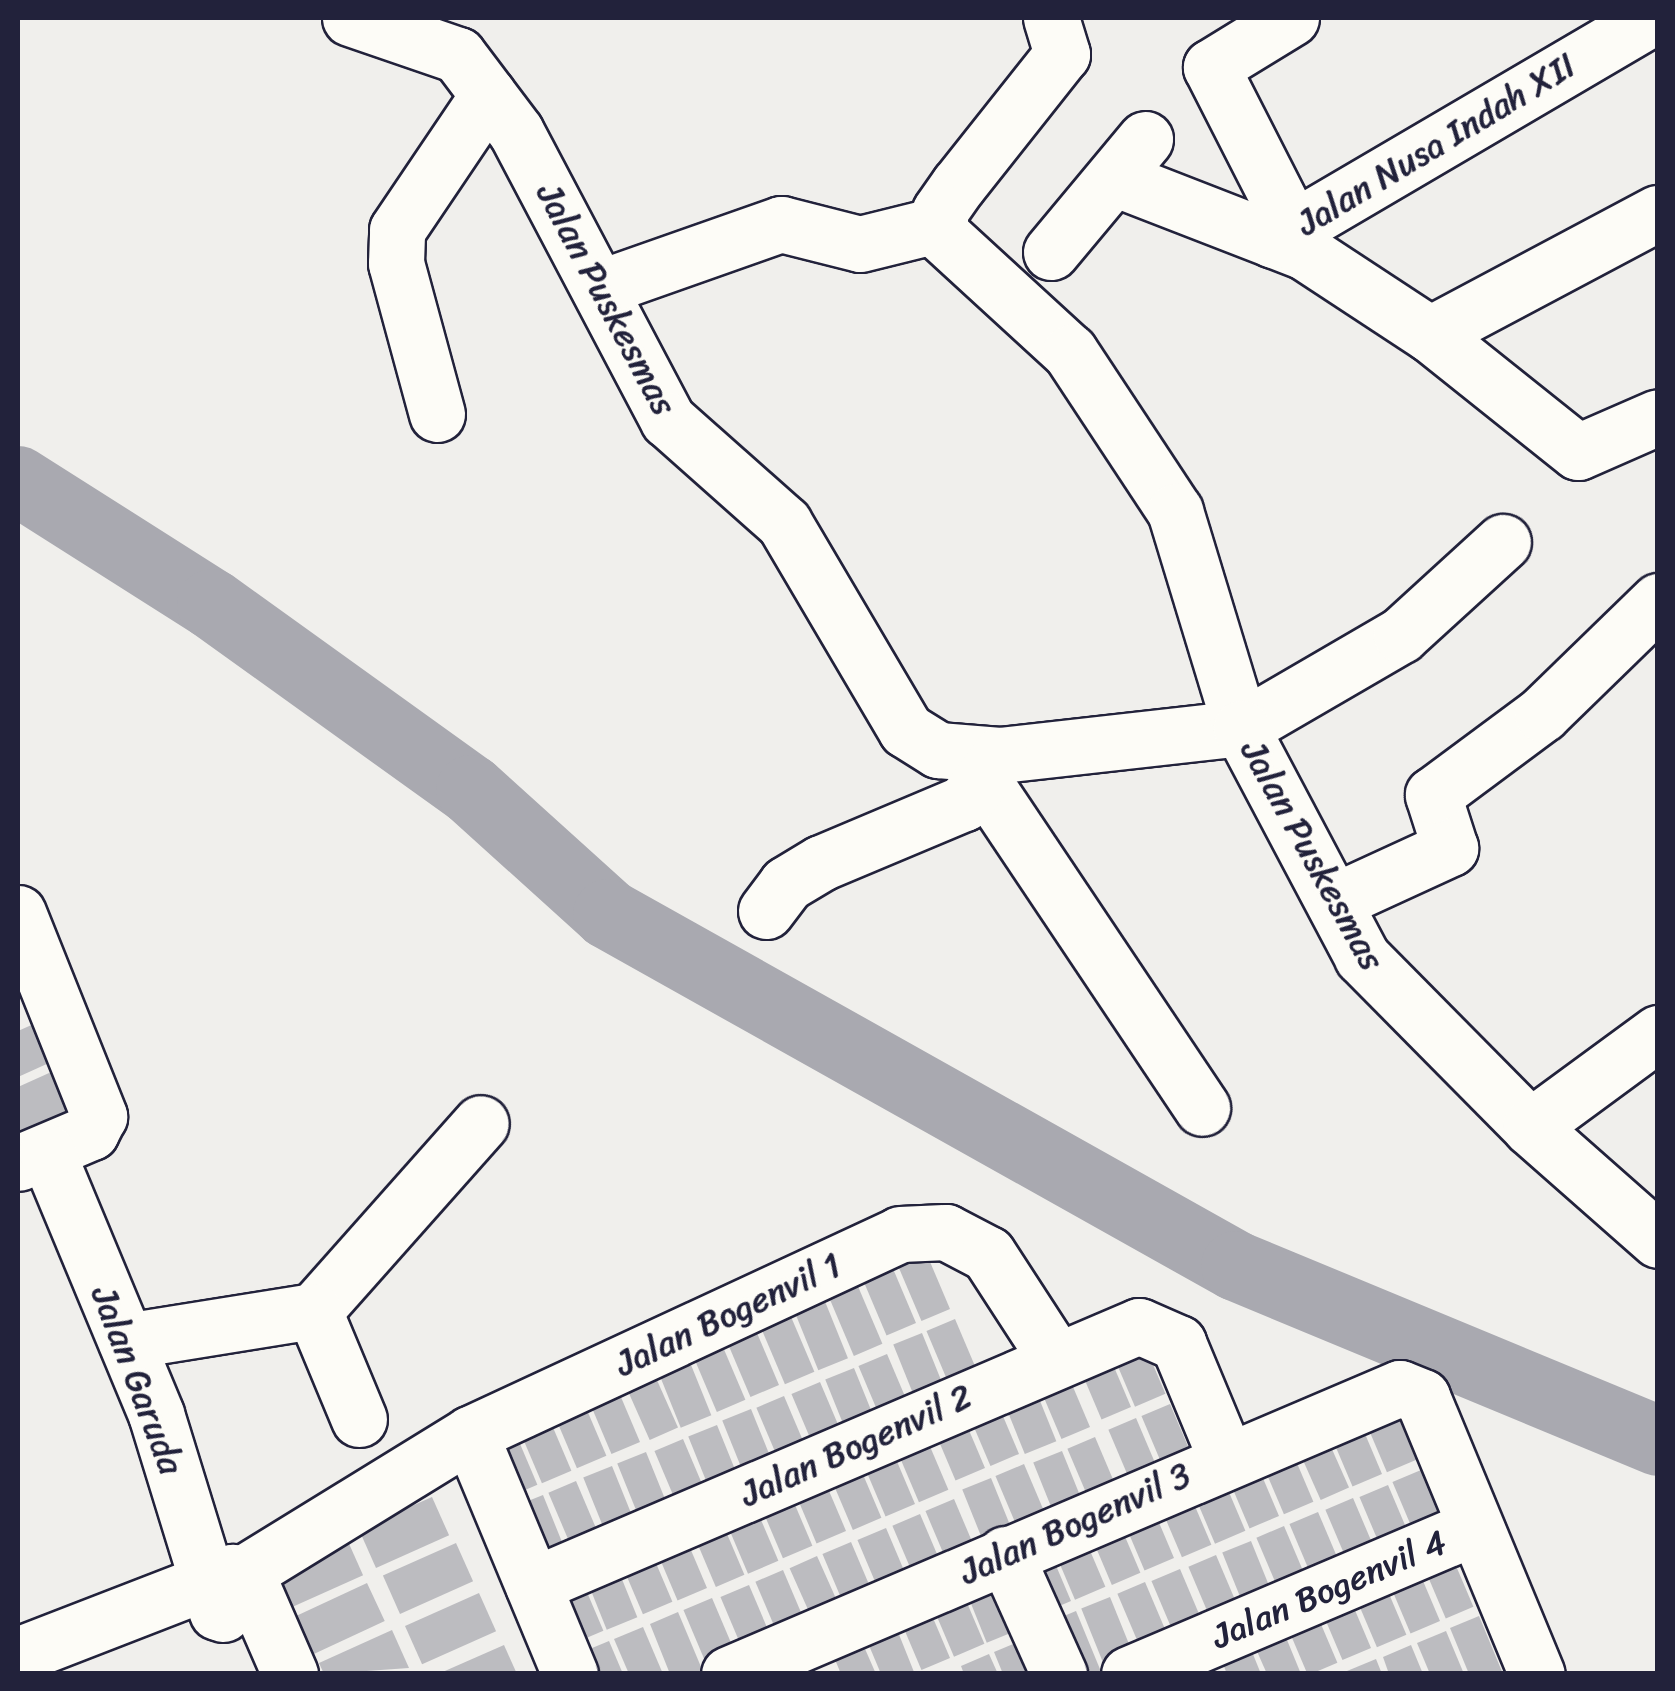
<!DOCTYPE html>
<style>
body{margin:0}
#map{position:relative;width:1675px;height:1691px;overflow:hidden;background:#f0efec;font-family:Sriracha,sans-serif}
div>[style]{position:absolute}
.river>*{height:70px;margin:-35px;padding:0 35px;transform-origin:35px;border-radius:35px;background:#a9a9b0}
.building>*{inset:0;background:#bcbcc0;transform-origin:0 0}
.roads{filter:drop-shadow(2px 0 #22223b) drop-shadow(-2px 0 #22223b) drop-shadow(0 2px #22223b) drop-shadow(0 -2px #22223b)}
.minor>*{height:55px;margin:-27.5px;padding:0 27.5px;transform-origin:27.5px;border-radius:27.5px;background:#fdfcf7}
span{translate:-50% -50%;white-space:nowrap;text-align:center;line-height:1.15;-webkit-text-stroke:8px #fdfcf7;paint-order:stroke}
.street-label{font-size:35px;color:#22223b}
.frame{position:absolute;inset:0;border:20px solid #22223b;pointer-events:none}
</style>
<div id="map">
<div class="river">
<div style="left:18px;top:481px;width:230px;rotate:32.4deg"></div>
<div style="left:212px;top:604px;width:319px;rotate:35.7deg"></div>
<div style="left:471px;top:790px;width:185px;rotate:42.1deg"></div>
<div style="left:608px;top:914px;width:720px;rotate:29.27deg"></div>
<div style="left:1236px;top:1266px;width:457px;rotate:22.5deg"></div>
</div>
<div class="building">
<div style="clip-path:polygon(54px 1015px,71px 1053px,18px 1077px,18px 1031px)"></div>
<div style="clip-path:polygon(69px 1064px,87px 1102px,18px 1133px,18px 1087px)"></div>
<div style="left:925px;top:1250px;width:64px;height:31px;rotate:67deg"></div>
<div style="left:891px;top:1264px;width:64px;height:32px;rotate:67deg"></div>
<div style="left:857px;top:1284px;width:65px;height:31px;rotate:67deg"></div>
<div style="left:824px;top:1299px;width:64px;height:32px;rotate:68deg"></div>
<div style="left:789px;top:1312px;width:65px;height:32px;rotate:67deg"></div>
<div style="left:955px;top:1319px;width:69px;height:31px;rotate:67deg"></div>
<div style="left:754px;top:1326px;width:64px;height:31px;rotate:67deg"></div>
<div style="left:922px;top:1333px;width:68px;height:31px;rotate:68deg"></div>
<div style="left:1140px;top:1334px;width:65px;height:33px;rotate:67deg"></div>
<div style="left:720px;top:1340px;width:65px;height:31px;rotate:67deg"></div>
<div style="left:1106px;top:1348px;width:64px;height:32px;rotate:67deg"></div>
<div style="left:887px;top:1354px;width:69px;height:31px;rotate:67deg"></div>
<div style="left:687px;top:1355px;width:65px;height:33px;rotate:68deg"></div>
<div style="left:854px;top:1368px;width:68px;height:31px;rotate:68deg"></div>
<div style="left:1065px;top:1368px;width:64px;height:31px;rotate:67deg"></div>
<div style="left:652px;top:1369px;width:64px;height:31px;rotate:66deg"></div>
<div style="left:1032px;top:1381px;width:65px;height:34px;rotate:68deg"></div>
<div style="left:820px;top:1382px;width:69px;height:31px;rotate:67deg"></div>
<div style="left:615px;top:1383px;width:64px;height:31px;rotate:67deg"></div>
<div style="left:994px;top:1395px;width:64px;height:31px;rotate:67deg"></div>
<div style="left:581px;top:1396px;width:65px;height:32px;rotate:67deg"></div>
<div style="left:784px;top:1396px;width:69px;height:30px;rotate:67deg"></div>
<div style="left:1391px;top:1400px;width:65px;height:32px;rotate:67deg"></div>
<div style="left:1170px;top:1404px;width:69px;height:31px;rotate:67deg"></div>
<div style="left:751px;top:1409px;width:69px;height:31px;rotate:68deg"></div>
<div style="left:960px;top:1409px;width:64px;height:32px;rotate:67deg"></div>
<div style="left:546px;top:1411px;width:65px;height:32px;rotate:67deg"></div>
<div style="left:1357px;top:1415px;width:64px;height:32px;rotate:67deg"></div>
<div style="left:1136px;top:1418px;width:69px;height:30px;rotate:67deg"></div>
<div style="left:512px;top:1425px;width:65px;height:32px;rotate:67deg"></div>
<div style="left:717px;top:1425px;width:68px;height:31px;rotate:68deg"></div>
<div style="left:1323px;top:1429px;width:64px;height:31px;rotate:66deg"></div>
<div style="left:923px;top:1430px;width:65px;height:32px;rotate:67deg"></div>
<div style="left:1095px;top:1437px;width:69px;height:30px;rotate:67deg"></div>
<div style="left:683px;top:1439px;width:69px;height:31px;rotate:67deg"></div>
<div style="left:1288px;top:1442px;width:65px;height:32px;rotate:67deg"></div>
<div style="left:890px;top:1445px;width:64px;height:32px;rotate:67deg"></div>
<div style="left:1062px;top:1451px;width:68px;height:31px;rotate:68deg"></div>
<div style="left:646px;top:1452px;width:68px;height:31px;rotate:68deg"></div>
<div style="left:1254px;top:1457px;width:64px;height:32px;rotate:67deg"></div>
<div style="left:856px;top:1458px;width:65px;height:31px;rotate:67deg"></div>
<div style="left:1024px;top:1464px;width:69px;height:31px;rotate:67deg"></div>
<div style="left:612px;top:1466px;width:68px;height:31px;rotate:68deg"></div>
<div style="left:1421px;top:1470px;width:69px;height:31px;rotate:67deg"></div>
<div style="left:1220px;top:1471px;width:65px;height:33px;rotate:67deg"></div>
<div style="left:821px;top:1472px;width:64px;height:32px;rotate:67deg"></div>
<div style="left:991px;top:1478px;width:68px;height:31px;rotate:68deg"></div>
<div style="left:576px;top:1481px;width:69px;height:30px;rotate:67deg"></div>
<div style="left:1186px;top:1485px;width:65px;height:32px;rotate:67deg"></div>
<div style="left:1388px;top:1485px;width:67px;height:31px;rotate:67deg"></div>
<div style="left:787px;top:1486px;width:65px;height:32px;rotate:67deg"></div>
<div style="left:543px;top:1495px;width:68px;height:31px;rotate:68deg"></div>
<div style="left:432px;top:1497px;width:42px;height:80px;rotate:66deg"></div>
<div style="left:1353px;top:1498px;width:69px;height:30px;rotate:67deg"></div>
<div style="left:954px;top:1499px;width:69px;height:31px;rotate:67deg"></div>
<div style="left:1149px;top:1499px;width:64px;height:32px;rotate:67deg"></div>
<div style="left:753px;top:1501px;width:65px;height:33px;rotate:67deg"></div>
<div style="left:1318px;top:1512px;width:69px;height:31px;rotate:67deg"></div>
<div style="left:1115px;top:1513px;width:65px;height:31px;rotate:67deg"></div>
<div style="left:920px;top:1514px;width:69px;height:30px;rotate:67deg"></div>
<div style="left:719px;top:1515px;width:65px;height:31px;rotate:67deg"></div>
<div style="left:1284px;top:1526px;width:69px;height:30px;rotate:67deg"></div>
<div style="left:1080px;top:1527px;width:65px;height:33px;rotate:67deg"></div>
<div style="left:886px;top:1528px;width:69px;height:31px;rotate:67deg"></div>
<div style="left:682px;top:1529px;width:64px;height:32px;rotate:67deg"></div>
<div style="left:346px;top:1537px;width:42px;height:80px;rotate:66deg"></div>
<div style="left:1251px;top:1541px;width:68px;height:31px;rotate:68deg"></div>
<div style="left:647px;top:1542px;width:65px;height:32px;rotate:67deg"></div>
<div style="left:851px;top:1542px;width:69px;height:31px;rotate:67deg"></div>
<div style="left:1046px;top:1542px;width:64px;height:32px;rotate:67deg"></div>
<div style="left:456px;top:1543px;width:42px;height:80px;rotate:66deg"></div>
<div style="left:1448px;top:1547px;width:65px;height:30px;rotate:67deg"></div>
<div style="left:1216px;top:1555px;width:69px;height:30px;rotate:67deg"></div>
<div style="left:817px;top:1556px;width:68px;height:30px;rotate:66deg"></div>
<div style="left:613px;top:1557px;width:65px;height:33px;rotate:68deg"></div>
<div style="left:1415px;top:1562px;width:64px;height:32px;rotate:67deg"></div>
<div style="left:1180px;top:1569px;width:67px;height:31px;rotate:67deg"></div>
<div style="left:783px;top:1570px;width:69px;height:30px;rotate:67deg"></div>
<div style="left:993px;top:1570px;width:65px;height:33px;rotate:68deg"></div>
<div style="left:578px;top:1571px;width:65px;height:32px;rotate:67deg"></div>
<div style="left:1381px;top:1575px;width:65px;height:32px;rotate:67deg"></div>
<div style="left:1145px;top:1582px;width:69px;height:30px;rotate:67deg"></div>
<div style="left:367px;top:1583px;width:42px;height:80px;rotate:65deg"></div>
<div style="left:959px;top:1584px;width:65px;height:33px;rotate:67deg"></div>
<div style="left:749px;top:1585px;width:69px;height:31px;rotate:67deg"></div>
<div style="left:1346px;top:1589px;width:64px;height:31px;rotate:67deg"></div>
<div style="left:479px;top:1593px;width:42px;height:81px;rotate:66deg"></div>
<div style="left:1110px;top:1597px;width:68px;height:31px;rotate:68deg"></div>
<div style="left:712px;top:1598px;width:69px;height:31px;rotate:67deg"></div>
<div style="left:925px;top:1599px;width:64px;height:31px;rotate:67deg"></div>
<div style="left:1312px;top:1603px;width:65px;height:32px;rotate:67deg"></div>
<div style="clip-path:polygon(1076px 1611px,1102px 1674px,1069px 1674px,1047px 1623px)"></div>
<div style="clip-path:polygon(678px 1612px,704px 1674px,670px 1674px,650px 1624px)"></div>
<div style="clip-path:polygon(890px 1612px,914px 1672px,910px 1674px,881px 1674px,860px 1624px)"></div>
<div style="clip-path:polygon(1479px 1616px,1503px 1674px,1469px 1674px,1450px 1628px)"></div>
<div style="clip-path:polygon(1278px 1618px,1301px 1674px,1267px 1674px,1248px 1631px)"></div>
<div style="clip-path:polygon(855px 1626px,876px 1674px,841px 1674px,826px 1638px)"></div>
<div style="clip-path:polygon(643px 1627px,663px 1674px,629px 1674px,614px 1639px)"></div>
<div style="clip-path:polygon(392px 1630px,409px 1668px,324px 1674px,319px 1663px)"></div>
<div style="clip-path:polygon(1446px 1631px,1464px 1674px,1430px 1674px,1417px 1643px)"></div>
<div style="clip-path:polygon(1244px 1632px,1261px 1674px,1227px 1674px,1215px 1644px)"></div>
<div style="clip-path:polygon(1023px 1640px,1037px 1674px,1003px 1674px,994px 1652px)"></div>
<div style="clip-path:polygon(609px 1641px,623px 1674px,589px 1674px,580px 1653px)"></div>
<div style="clip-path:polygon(504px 1645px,517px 1674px,438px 1674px)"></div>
<div style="clip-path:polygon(1411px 1645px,1423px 1674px,1389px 1674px,1383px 1657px)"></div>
<div style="clip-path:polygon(989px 1654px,998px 1674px,964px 1674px,961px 1666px)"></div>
<div style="clip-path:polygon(1376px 1659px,1382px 1674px,1349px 1674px,1347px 1671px)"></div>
</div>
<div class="roads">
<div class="minor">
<div style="left:350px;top:18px;width:114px;rotate:18.9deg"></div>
<div style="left:458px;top:55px;width:96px;rotate:53deg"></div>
<div style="left:516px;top:132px;width:326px;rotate:62.2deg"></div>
<div style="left:668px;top:420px;width:155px;rotate:41.6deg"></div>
<div style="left:784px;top:523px;width:240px;rotate:59.5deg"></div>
<div style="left:906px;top:730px;width:38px;rotate:32deg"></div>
<div style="left:938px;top:750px;width:62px;rotate:4.6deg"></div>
<div style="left:1000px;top:755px;width:243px;rotate:-6.4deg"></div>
<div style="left:1241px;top:728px;width:185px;rotate:-30.2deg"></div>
<div style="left:1401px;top:635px;width:138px;rotate:-42.4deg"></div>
<div style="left:1051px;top:18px;width:38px;rotate:73deg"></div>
<div style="left:1062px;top:54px;width:167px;rotate:128.4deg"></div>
<div style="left:958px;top:185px;width:32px;rotate:125deg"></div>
<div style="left:940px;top:211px;width:22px;rotate:90deg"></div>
<div style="left:940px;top:233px;width:176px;rotate:42.5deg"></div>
<div style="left:1070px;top:352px;width:191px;rotate:56.6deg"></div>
<div style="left:1175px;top:511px;width:227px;rotate:73.1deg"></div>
<div style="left:1241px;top:728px;width:259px;rotate:62.1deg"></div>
<div style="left:1362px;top:957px;width:239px;rotate:45.3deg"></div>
<div style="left:1530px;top:1127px;width:171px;rotate:41.4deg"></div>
<div style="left:1291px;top:18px;width:94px;rotate:148.5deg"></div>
<div style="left:1211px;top:67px;width:181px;rotate:63deg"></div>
<div style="left:1117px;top:179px;width:202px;rotate:21.2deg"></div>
<div style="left:1305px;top:252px;width:149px;rotate:33.3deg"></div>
<div style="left:1430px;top:334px;width:189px;rotate:38.6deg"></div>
<div style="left:1578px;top:452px;width:87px;rotate:-23.6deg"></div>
<div style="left:1273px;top:240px;width:438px;rotate:-30.4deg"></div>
<div style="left:1051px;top:252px;width:147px;rotate:-50.2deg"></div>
<div style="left:602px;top:287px;width:190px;rotate:-19.4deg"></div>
<div style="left:781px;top:224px;width:81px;rotate:14.2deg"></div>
<div style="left:860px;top:244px;width:79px;rotate:-13.9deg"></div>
<div style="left:1430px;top:334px;width:258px;rotate:-28deg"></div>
<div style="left:437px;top:414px;width:156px;rotate:-105.2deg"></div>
<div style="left:396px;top:263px;width:33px;rotate:-88deg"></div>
<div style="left:397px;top:230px;width:163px;rotate:-56deg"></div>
<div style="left:984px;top:782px;width:392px;rotate:56.2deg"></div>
<div style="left:1335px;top:901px;width:127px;rotate:-24.7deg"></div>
<div style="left:1450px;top:848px;width:56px;rotate:-107.8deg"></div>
<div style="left:1433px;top:795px;width:136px;rotate:-36.6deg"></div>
<div style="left:1542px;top:714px;width:162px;rotate:-44.2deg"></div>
<div style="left:766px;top:911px;width:34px;rotate:-53deg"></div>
<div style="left:786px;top:884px;width:41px;rotate:-31deg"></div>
<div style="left:821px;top:863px;width:155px;rotate:-22.8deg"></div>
<div style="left:964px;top:803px;width:60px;rotate:-53.1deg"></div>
<div style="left:18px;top:913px;width:219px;rotate:68.2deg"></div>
<div style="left:99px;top:1116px;width:18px;rotate:117deg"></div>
<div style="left:91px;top:1132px;width:79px;rotate:157deg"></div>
<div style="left:1530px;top:1127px;width:159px;rotate:-36.3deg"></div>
<div style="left:47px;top:1152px;width:284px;rotate:67.4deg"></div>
<div style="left:156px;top:1414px;width:207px;rotate:72.9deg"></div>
<div style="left:314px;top:1311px;width:251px;rotate:-48.4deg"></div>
<div style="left:126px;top:1341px;width:190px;rotate:-9.1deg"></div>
<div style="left:314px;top:1311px;width:117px;rotate:67.4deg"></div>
<div style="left:470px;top:1434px;width:260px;rotate:67.4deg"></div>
<div style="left:1005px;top:1554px;width:132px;rotate:65.8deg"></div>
<div style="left:533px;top:1585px;width:659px;rotate:-23.14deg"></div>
<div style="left:1139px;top:1326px;width:43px;rotate:23.6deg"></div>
<div style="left:1178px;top:1343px;width:122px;rotate:67.4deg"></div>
<div style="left:223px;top:1614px;width:43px;rotate:-65.2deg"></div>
<div style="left:241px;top:1575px;width:269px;rotate:-31.6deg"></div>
<div style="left:470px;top:1434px;width:474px;rotate:-24.9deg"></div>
<div style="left:900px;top:1234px;width:46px;rotate:-2.5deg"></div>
<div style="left:946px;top:1232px;width:47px;rotate:27.6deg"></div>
<div style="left:988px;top:1254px;width:123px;rotate:57deg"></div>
<div style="left:18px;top:1655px;width:230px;rotate:-21.2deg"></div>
<div style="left:232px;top:1572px;width:27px;rotate:39deg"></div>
<div style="left:253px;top:1589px;width:93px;rotate:66.5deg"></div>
<div style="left:729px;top:1674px;width:729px;rotate:-23.09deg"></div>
<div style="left:1400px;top:1388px;width:24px;rotate:22deg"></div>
<div style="left:1422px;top:1397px;width:300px;rotate:67.5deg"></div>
<div style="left:1129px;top:1674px;width:376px;rotate:-23deg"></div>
</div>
</div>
<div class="street-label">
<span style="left:1436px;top:144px;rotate:-31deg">Jalan Nusa Indah XII</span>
<span style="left:607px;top:299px;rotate:62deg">Jalan Puskesmas</span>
<span style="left:1313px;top:855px;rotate:61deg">Jalan Puskesmas</span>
<span style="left:728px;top:1314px;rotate:-25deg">Jalan Bogenvil 1</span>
<span style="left:138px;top:1380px;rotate:69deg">Jalan Garuda</span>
<span style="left:856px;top:1445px;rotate:-24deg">Jalan Bogenvil 2</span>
<span style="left:1075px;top:1523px;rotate:-24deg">Jalan Bogenvil 3</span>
<span style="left:1329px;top:1589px;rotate:-23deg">Jalan Bogenvil 4</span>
</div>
<div class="frame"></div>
</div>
